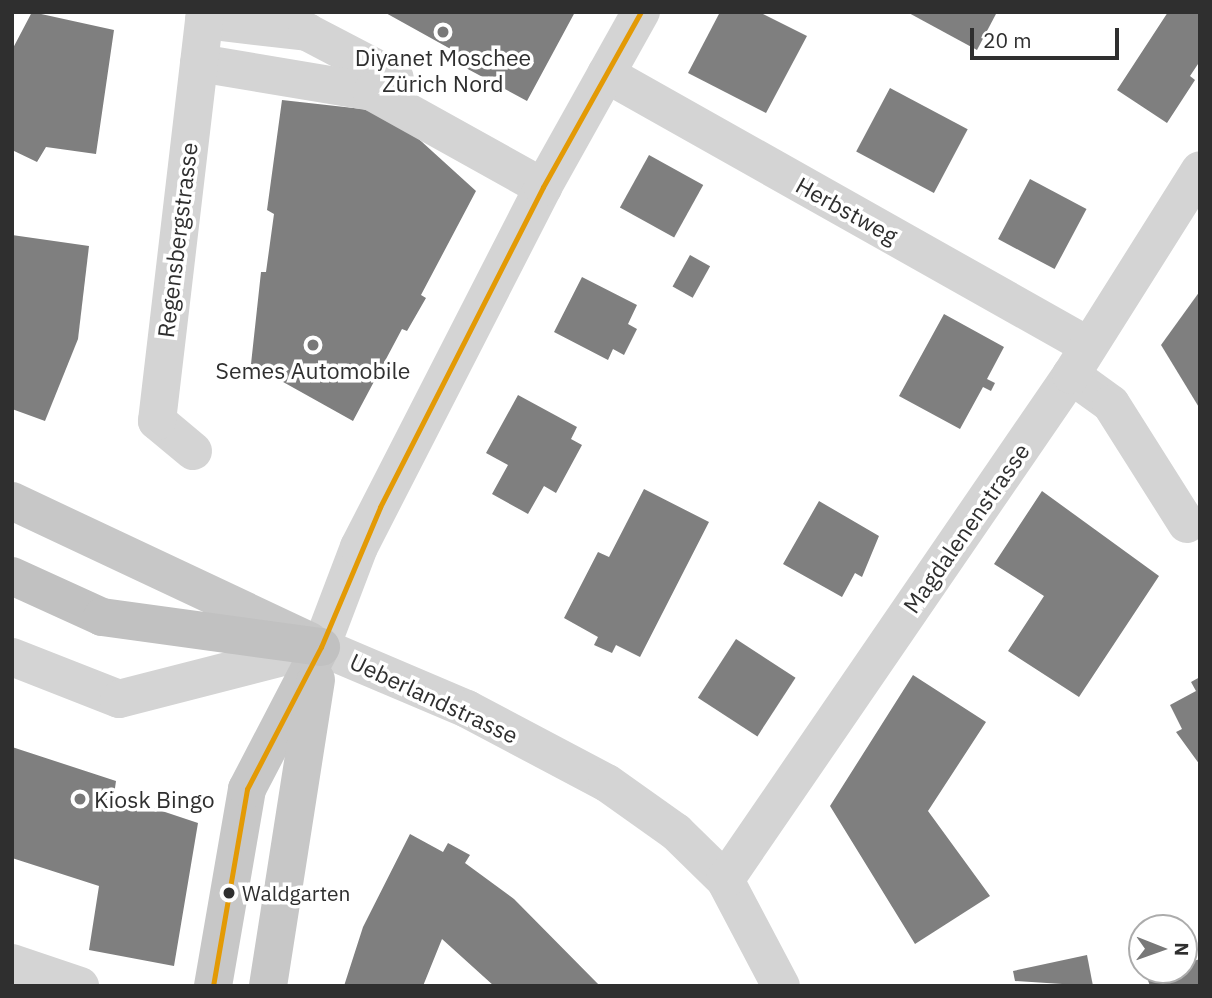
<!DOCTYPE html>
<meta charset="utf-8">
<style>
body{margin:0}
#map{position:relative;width:1212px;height:998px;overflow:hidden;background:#fff;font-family:"IBM Plex Sans",sans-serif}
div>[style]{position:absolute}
.building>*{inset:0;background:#7f7f7f;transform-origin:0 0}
.minor>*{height:38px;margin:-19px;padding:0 19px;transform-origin:19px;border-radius:19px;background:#d4d4d4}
.major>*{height:38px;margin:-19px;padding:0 19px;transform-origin:19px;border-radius:19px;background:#c7c7c7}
.highway>*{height:38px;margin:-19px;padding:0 19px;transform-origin:19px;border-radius:19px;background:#c1c1c1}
.bus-1>*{height:5px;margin:-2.5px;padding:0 2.5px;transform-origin:2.5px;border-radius:2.5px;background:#e39a05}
.dots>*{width:19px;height:19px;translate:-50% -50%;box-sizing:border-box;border:4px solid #fff;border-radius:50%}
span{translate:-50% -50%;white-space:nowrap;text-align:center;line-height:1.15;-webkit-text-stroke:7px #fff;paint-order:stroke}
.bus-label{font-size:21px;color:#2f2f2f}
.left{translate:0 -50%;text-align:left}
.poi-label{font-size:23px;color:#2f2f2f}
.street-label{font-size:23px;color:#2f2f2f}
.frame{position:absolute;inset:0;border:14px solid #2f2f2f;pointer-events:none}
.north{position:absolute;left:1128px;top:914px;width:70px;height:70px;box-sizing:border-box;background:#fff;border:2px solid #acacac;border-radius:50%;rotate:91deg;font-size:19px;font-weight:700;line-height:28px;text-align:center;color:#2f2f2f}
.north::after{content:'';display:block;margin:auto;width:24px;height:32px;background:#787878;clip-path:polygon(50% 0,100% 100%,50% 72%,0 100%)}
.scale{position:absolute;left:970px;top:28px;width:149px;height:32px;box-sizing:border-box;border:4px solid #2f2f2f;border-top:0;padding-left:9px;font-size:21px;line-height:24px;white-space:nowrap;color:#2f2f2f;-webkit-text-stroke:5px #fff;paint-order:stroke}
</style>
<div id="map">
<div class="building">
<div style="clip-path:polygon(32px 12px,114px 30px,96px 154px,46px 147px,37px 162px,12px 150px,12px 50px)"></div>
<div style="clip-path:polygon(384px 12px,575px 12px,527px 101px,451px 60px,456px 52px)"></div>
<div style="clip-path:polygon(720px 12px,759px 12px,807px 36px,766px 113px,688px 73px)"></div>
<div style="clip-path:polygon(907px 12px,997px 12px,977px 50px)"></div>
<div style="clip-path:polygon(1168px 12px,1200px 12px,1200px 61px,1190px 76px,1195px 80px,1167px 123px,1117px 90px)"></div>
<div style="left:890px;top:88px;width:88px;height:72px;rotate:28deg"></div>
<div style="clip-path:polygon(282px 100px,389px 112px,476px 191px,421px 295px,426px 298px,407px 331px,402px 329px,353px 421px,251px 364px,261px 272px,266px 272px,274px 214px,267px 210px)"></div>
<div style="left:649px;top:155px;width:62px;height:60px;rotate:29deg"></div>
<div style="left:1030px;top:179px;width:64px;height:68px;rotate:28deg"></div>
<div style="clip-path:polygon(12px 235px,89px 246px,78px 339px,45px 421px,12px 409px)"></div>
<div style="left:690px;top:255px;width:23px;height:36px;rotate:29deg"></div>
<div style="clip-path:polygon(582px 277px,637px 305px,628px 324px,637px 329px,624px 355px,613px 349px,608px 360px,554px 332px)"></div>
<div style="clip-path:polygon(1200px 291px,1200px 409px,1161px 345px)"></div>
<div style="clip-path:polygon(944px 314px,1004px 347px,987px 379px,995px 383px,991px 391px,983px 387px,960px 429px,899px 396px)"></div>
<div style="clip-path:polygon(518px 395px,577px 427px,571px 439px,582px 445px,556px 493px,544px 486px,528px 514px,492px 494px,508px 465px,486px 453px)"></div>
<div style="clip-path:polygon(644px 489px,709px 522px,640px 657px,616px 645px,612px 653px,594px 645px,598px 637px,564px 618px,598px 552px,609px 557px)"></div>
<div style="clip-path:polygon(1042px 491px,1159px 576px,1079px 697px,1008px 651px,1044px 596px,994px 564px)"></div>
<div style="clip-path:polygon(819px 501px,879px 536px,862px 577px,855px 573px,842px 597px,783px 564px)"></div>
<div style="left:736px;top:639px;width:71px;height:70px;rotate:33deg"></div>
<div style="clip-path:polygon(913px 675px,986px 722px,928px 811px,990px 896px,915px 944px,830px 806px)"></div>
<div style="clip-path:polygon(1200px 677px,1200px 765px,1176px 732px,1182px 729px,1170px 705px,1196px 691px,1191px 682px)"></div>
<div style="clip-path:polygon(12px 747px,116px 781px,114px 795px,198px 823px,174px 966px,89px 950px,99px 886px,12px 858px)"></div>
<div style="clip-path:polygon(410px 834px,443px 852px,448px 843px,470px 855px,465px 863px,514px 899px,600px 986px,494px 986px,442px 939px,423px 986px,344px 986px,363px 927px)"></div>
<div style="clip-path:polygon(1087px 955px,1093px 986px,1015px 981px,1013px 971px)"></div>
<div style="clip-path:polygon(1200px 959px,1200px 986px,1150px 986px,1146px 975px,1184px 970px,1184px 964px)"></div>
</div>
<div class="minor">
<div style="left:204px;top:20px;width:104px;rotate:6.6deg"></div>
<div style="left:307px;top:32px;width:99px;rotate:27.6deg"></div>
<div style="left:199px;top:63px;width:175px;rotate:9.5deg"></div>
<div style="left:372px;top:92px;width:196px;rotate:29.1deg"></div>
<div style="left:606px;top:74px;width:552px;rotate:29.4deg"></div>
<div style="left:1071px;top:375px;width:49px;rotate:35.9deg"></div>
<div style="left:1111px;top:404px;width:142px;rotate:57.7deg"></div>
<div style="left:193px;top:451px;width:47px;rotate:-140.2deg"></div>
<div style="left:157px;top:421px;width:412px;rotate:-83.3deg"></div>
<div style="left:321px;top:647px;width:107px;rotate:-69.2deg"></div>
<div style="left:359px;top:547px;width:404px;rotate:-62.9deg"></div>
<div style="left:543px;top:187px;width:201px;rotate:-60.8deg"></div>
<div style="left:321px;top:647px;width:159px;rotate:23deg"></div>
<div style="left:467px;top:709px;width:158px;rotate:27.9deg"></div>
<div style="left:607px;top:783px;width:85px;rotate:35.4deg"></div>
<div style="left:676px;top:832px;width:69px;rotate:44.4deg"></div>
<div style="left:725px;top:880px;width:120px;rotate:62.2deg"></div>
<div style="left:12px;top:657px;width:115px;rotate:21.4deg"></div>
<div style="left:119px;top:699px;width:209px;rotate:-14.4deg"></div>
<div style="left:725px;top:880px;width:612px;rotate:-55.58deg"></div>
<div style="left:1071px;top:375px;width:242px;rotate:-57.8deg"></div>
<div style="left:12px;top:963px;width:72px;rotate:18.7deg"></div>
</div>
<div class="major">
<div style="left:12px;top:501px;width:329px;rotate:25.2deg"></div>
<div style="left:213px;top:986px;width:200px;rotate:-80.2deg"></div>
<div style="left:247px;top:789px;width:160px;rotate:-62.5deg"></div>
<div style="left:268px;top:986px;width:310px;rotate:-81.1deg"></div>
</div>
<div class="highway">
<div style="left:12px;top:576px;width:99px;rotate:24.5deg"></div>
<div style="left:102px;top:617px;width:221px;rotate:7.8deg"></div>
</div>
<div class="bus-1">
<div style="left:213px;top:986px;width:200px;rotate:-80.2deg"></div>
<div style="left:247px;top:789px;width:160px;rotate:-62.5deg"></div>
<div style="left:321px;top:647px;width:152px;rotate:-67.1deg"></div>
<div style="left:380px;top:507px;width:359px;rotate:-63deg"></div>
<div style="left:543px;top:187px;width:201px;rotate:-60.8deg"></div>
</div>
<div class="dots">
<div style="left:443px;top:32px;background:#787878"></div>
<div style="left:313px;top:345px;background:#787878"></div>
<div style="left:80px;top:799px;background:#787878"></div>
<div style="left:229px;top:893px;background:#2f2f2f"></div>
</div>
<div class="bus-label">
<span class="left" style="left:242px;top:893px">Waldgarten</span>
</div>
<div class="poi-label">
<span style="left:443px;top:70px">Diyanet Moschee<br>Zürich Nord</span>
<span style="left:313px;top:370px">Semes Automobile</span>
<span class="left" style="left:94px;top:799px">Kiosk Bingo</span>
</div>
<div class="street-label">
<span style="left:847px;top:210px;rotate:29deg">Herbstweg</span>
<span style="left:177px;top:240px;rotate:-83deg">Regensbergstrasse</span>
<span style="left:966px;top:528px;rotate:-55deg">Magdalenenstrasse</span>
<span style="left:434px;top:698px;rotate:25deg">Ueberlandstrasse</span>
</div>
<div class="frame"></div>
<div class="north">N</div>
<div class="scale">20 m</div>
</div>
